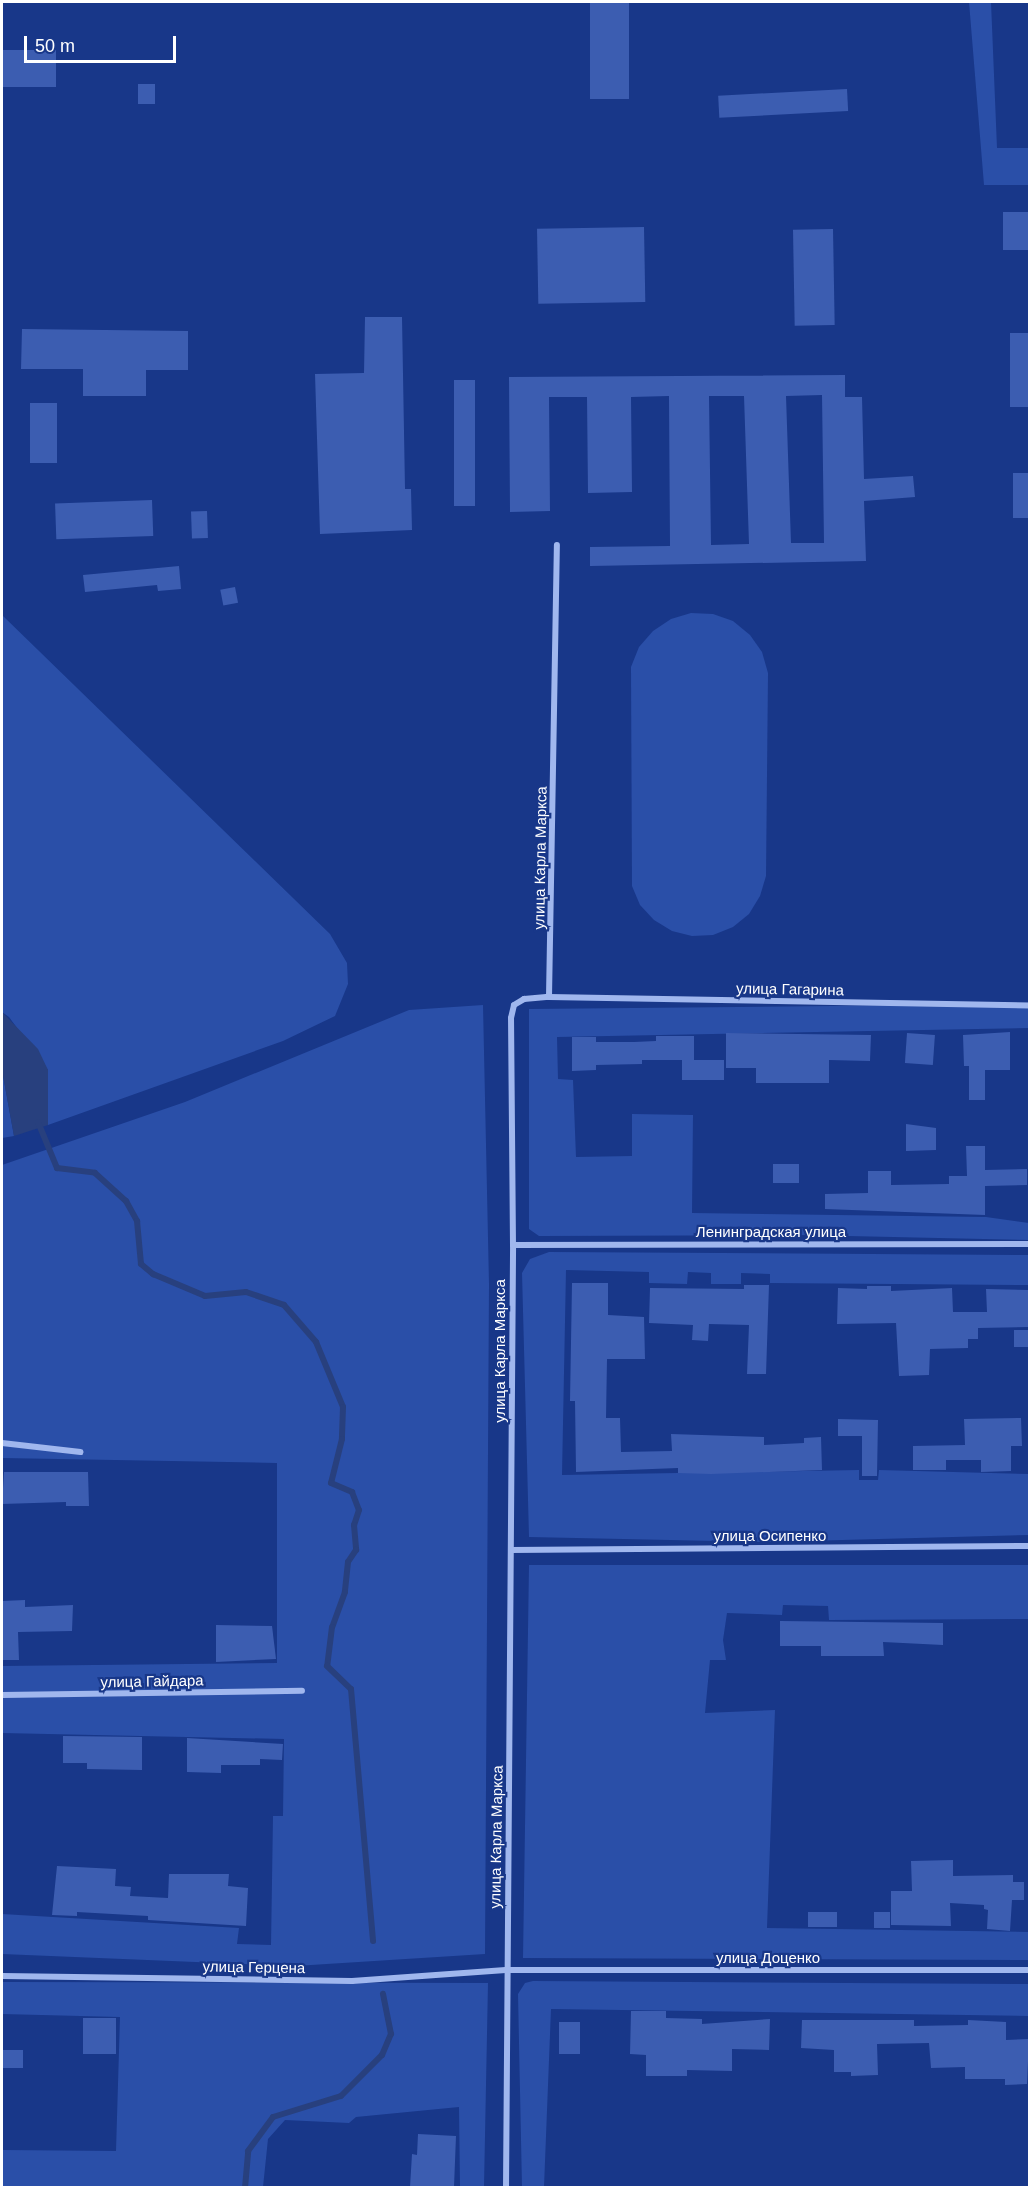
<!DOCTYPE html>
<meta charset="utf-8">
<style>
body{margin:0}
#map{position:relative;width:1031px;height:2189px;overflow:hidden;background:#183789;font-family:Arial,sans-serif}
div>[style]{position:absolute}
.green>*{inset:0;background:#2a4fa8}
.water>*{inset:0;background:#28407e}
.stream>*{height:6px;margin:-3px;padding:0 3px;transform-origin:3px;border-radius:3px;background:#28407e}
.building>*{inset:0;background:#3c5db1;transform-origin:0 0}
.minor>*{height:6px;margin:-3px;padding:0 3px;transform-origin:3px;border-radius:3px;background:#a0b7ee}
span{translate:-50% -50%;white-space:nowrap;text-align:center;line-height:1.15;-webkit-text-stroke:4.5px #183789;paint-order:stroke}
.street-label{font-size:15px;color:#fff}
.frame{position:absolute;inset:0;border:3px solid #fff;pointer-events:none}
.scale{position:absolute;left:24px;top:36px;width:152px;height:27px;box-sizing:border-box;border:3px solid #fff;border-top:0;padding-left:8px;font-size:18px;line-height:21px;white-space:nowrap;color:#fff;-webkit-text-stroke:4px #183789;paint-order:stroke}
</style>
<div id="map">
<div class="green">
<div style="clip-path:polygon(969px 2px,991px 2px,997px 148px,1029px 148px,1029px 185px,984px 185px)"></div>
<div style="clip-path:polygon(691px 613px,713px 614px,733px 621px,750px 635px,762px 652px,768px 673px,766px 876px,760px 896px,749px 914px,733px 927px,713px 935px,692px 936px,672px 931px,654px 920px,640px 905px,632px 886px,631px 667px,639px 647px,653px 631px,671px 619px)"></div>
<div style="clip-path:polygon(2px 615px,330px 934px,347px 963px,348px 984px,335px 1016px,283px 1041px,48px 1125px,48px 1070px,9px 1017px,2px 1012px)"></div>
<div style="clip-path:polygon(1029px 1004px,1029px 1028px,557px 1037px,558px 1079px,573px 1080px,576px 1157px,632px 1156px,632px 1114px,693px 1115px,692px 1213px,986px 1217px,1029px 1223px,1029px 1240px,802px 1235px,539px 1236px,529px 1229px,529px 1009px)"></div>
<div style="clip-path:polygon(483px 1005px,489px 1284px,485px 1954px,295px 1966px,2px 1954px,2px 1914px,239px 1928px,237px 1944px,271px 1945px,273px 1816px,283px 1816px,284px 1739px,2px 1733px,2px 1666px,277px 1663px,277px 1463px,2px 1458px,2px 1165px,185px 1102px,409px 1010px)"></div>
<div style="clip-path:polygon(2px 1070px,14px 1136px,2px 1138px)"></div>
<div style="clip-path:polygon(549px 1252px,1029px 1255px,1029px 1285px,770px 1283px,770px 1274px,741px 1273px,741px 1284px,711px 1284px,711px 1273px,688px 1272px,687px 1284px,649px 1283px,649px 1272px,566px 1270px,562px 1475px,859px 1470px,859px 1480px,878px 1480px,879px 1470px,1029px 1474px,1029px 1535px,768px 1542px,529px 1537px,522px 1273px,530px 1259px)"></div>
<div style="clip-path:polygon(529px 1565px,1029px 1565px,1029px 1619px,829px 1620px,828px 1606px,783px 1605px,782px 1615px,727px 1613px,723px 1640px,726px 1660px,710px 1660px,705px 1713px,775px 1710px,767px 1928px,1029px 1932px,1029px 1960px,523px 1958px)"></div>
<div style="clip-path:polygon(533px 1981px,1029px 1984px,1029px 2016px,551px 2009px,544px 2187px,522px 2187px,518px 1994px,525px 1983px)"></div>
<div style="clip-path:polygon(2px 1982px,488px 1983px,484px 2187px,460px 2187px,459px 2107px,356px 2117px,349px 2123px,285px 2120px,268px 2139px,263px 2187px,2px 2187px,2px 2150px,116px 2151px,120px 2017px,2px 2014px)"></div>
</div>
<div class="water">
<div style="clip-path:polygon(2px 1012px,38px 1049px,48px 1070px,48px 1125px,14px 1136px,2px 1070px)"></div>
</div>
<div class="stream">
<div style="left:38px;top:1122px;width:50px;rotate:67.6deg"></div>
<div style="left:57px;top:1168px;width:38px;rotate:7deg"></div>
<div style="left:95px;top:1173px;width:42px;rotate:42.1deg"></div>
<div style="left:126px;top:1201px;width:23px;rotate:61deg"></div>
<div style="left:137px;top:1221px;width:43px;rotate:84.7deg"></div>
<div style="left:141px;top:1264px;width:16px;rotate:40deg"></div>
<div style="left:153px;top:1274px;width:56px;rotate:22.9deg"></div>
<div style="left:205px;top:1296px;width:41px;rotate:-5.6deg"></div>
<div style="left:246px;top:1292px;width:40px;rotate:18.9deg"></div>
<div style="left:284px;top:1305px;width:49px;rotate:49.1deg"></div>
<div style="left:316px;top:1342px;width:70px;rotate:67.4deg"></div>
<div style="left:343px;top:1407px;width:32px;rotate:92deg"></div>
<div style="left:342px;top:1439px;width:45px;rotate:104deg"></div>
<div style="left:331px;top:1483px;width:23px;rotate:23deg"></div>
<div style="left:352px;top:1492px;width:19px;rotate:69deg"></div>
<div style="left:359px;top:1510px;width:16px;rotate:108deg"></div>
<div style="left:354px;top:1525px;width:25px;rotate:85deg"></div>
<div style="left:356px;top:1550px;width:14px;rotate:124deg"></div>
<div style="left:348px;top:1562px;width:30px;rotate:96deg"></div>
<div style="left:345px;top:1592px;width:37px;rotate:110deg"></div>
<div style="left:332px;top:1627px;width:39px;rotate:97deg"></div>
<div style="left:327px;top:1666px;width:33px;rotate:44deg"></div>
<div style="left:351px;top:1689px;width:253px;rotate:85deg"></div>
<div style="left:245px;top:2188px;width:37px;rotate:-85deg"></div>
<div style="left:248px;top:2151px;width:42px;rotate:-53.7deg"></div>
<div style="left:273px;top:2117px;width:71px;rotate:-17.2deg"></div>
<div style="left:341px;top:2096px;width:58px;rotate:-45deg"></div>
<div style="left:382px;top:2055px;width:23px;rotate:-67deg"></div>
<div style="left:391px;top:2034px;width:41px;rotate:-101.3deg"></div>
</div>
<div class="building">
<div style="left:590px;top:2px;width:39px;height:97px"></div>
<div style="left:2px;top:50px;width:54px;height:37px"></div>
<div style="left:138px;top:84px;width:17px;height:20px"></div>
<div style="left:847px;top:89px;width:22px;height:129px;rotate:87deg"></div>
<div style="left:1003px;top:212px;width:26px;height:38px"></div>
<div style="left:644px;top:227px;width:75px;height:107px;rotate:89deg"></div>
<div style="left:833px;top:229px;width:96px;height:40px;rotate:89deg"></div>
<div style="clip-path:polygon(365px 317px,402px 317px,405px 489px,411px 489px,412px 530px,320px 534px,315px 374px,364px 373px)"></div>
<div style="clip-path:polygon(22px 329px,188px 331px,188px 370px,146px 370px,146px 396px,83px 396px,83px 369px,21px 369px)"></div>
<div style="left:1029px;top:333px;width:74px;height:19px;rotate:90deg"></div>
<div style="clip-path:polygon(evenodd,845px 375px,845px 397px,862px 397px,864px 479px,913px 476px,915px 497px,864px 501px,866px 561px,590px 566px,590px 547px,670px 546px,669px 396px,631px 397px,632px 492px,588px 493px,587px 397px,549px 397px,550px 511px,510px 512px,509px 377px,845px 375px,822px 395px,824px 543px,791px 543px,786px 396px,822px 395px,845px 375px,709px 396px,744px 396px,749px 544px,711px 545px,709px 396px)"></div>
<div style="left:454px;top:380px;width:21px;height:126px"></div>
<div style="left:57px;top:403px;width:60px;height:27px;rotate:90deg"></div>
<div style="left:1013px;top:473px;width:16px;height:45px"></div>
<div style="left:152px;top:500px;width:36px;height:97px;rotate:88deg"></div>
<div style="left:207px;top:511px;width:27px;height:16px;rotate:88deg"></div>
<div style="clip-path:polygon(179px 566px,181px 589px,158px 591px,157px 585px,85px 592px,83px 575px)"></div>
<div style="left:235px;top:587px;width:16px;height:15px;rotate:79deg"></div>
<div style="clip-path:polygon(1010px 1032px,1010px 1070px,985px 1070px,985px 1100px,969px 1100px,969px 1066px,964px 1066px,963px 1035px)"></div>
<div style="clip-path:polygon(726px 1033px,871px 1035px,870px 1061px,829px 1060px,829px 1083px,756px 1083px,756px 1068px,726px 1068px)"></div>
<div style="left:907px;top:1033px;width:28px;height:30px;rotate:4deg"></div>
<div style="clip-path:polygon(656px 1036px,694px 1036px,694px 1060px,642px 1060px,642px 1064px,596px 1065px,596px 1070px,572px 1071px,572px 1037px,596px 1037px,596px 1042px,634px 1042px,656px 1041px)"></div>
<div style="left:682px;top:1060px;width:42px;height:20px"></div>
<div style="clip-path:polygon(906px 1124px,936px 1128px,936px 1150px,906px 1151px)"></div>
<div style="clip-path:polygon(966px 1146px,985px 1146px,985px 1170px,1027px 1169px,1027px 1185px,985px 1186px,985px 1215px,825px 1209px,825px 1194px,868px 1193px,868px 1171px,891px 1171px,891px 1185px,949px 1184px,949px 1176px,967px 1176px)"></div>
<div style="left:773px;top:1164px;width:26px;height:19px"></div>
<div style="clip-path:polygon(572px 1283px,608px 1283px,608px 1315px,644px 1317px,645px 1359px,607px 1359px,606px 1418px,620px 1418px,621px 1452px,672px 1451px,671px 1434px,764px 1437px,764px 1445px,804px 1443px,804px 1438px,821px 1437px,822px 1470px,711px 1474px,678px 1473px,678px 1468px,576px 1472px,575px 1401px,570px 1401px)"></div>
<div style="clip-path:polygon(744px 1285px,769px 1285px,766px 1374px,747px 1374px,749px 1325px,709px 1324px,708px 1341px,692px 1340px,693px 1325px,649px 1323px,650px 1288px,744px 1289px)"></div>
<div style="clip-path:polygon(867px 1286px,891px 1286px,891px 1291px,952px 1288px,953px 1312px,987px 1312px,986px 1289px,1028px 1290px,1028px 1327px,978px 1328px,978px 1339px,968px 1339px,968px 1348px,930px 1349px,929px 1375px,899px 1376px,896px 1323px,837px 1324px,838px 1288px,867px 1289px)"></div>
<div style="left:1014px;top:1330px;width:15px;height:17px"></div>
<div style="clip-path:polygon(1021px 1418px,1022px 1446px,1011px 1446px,1011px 1471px,981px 1472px,981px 1460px,946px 1460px,946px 1470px,913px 1470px,913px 1446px,965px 1445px,964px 1419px)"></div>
<div style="clip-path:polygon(838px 1419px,878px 1420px,877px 1476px,862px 1476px,862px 1436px,838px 1436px)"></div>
<div style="clip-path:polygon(4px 1472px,88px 1472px,89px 1506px,66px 1506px,66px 1502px,2px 1504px)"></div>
<div style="clip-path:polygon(25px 1600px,25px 1607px,73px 1605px,72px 1631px,18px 1632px,19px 1660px,2px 1660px,2px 1601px)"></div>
<div style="clip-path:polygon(780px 1621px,943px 1623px,943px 1645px,883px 1642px,884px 1656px,821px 1656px,821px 1646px,780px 1646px)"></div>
<div style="clip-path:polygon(216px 1625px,272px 1626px,276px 1659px,216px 1662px)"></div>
<div style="clip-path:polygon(63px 1736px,142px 1737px,142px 1770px,87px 1769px,87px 1763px,63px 1763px)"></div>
<div style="clip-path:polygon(187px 1738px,283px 1744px,282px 1760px,260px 1759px,260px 1765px,221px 1765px,221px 1773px,187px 1772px)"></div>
<div style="clip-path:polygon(953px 1860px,953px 1876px,1013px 1875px,1013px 1882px,1024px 1882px,1024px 1900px,1012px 1900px,1010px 1931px,987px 1929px,988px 1910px,984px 1909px,984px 1905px,950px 1903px,951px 1926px,891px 1925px,891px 1891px,912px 1891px,911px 1861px)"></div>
<div style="clip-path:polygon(57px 1866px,116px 1869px,115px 1886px,131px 1887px,130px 1896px,168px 1898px,169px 1874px,229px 1874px,228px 1886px,248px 1888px,246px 1926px,148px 1920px,148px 1916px,77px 1912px,77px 1916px,52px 1915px)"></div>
<div style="left:808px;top:1912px;width:29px;height:15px"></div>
<div style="left:874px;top:1912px;width:16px;height:16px"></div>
<div style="clip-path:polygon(631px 2011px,666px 2011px,666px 2018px,702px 2019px,702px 2024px,770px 2019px,769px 2050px,732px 2049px,732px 2071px,687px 2070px,687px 2076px,646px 2076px,646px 2055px,630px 2054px)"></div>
<div style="left:83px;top:2018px;width:33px;height:36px"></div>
<div style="clip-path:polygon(802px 2020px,914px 2020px,914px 2026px,968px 2025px,968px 2020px,1006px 2022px,1006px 2040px,1029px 2039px,1027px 2084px,1005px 2085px,1005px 2079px,965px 2079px,965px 2067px,931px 2068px,929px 2043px,877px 2044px,878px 2075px,851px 2076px,851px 2072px,834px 2072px,834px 2050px,801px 2048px)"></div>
<div style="left:559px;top:2022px;width:21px;height:32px"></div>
<div style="left:2px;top:2050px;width:21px;height:18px"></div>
<div style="clip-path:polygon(418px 2134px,456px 2136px,454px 2187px,410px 2187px,412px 2154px,417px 2155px)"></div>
</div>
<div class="minor">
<div style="left:549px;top:997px;width:481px;rotate:1deg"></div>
<div style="left:513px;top:1245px;width:517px;rotate:-0.11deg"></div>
<div style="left:2px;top:1443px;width:79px;rotate:6.6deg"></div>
<div style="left:511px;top:1550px;width:519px;rotate:-0.44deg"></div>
<div style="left:2px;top:1695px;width:300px;rotate:-0.8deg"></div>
<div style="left:2px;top:1976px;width:350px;rotate:0.8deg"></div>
<div style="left:352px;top:1981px;width:154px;rotate:-4.1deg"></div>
<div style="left:506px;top:1970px;width:524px"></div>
<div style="left:506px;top:2188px;width:943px;rotate:-89.57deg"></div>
<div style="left:513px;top:1245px;width:227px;rotate:-90.5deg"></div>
<div style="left:511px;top:1018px;width:13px;rotate:-77deg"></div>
<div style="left:514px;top:1005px;width:12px;rotate:-31deg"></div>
<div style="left:524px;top:999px;width:25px;rotate:-5deg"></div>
<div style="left:549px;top:997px;width:452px;rotate:-89deg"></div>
</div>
<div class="street-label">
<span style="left:540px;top:858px;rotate:-89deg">улица Карла Маркса</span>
<span style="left:790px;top:989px;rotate:1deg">улица Гагарина</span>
<span style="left:771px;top:1232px">Ленинградская улица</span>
<span style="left:500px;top:1351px;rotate:-90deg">улица Карла Маркса</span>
<span style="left:770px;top:1536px">улица Осипенко</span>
<span style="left:152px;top:1681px;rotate:-1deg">улица Гайдара</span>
<span style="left:496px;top:1837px;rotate:-89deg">улица Карла Маркса</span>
<span style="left:768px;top:1958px">улица Доценко</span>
<span style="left:254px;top:1967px;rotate:1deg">улица Герцена</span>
</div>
<div class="frame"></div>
<div class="scale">50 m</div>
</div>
